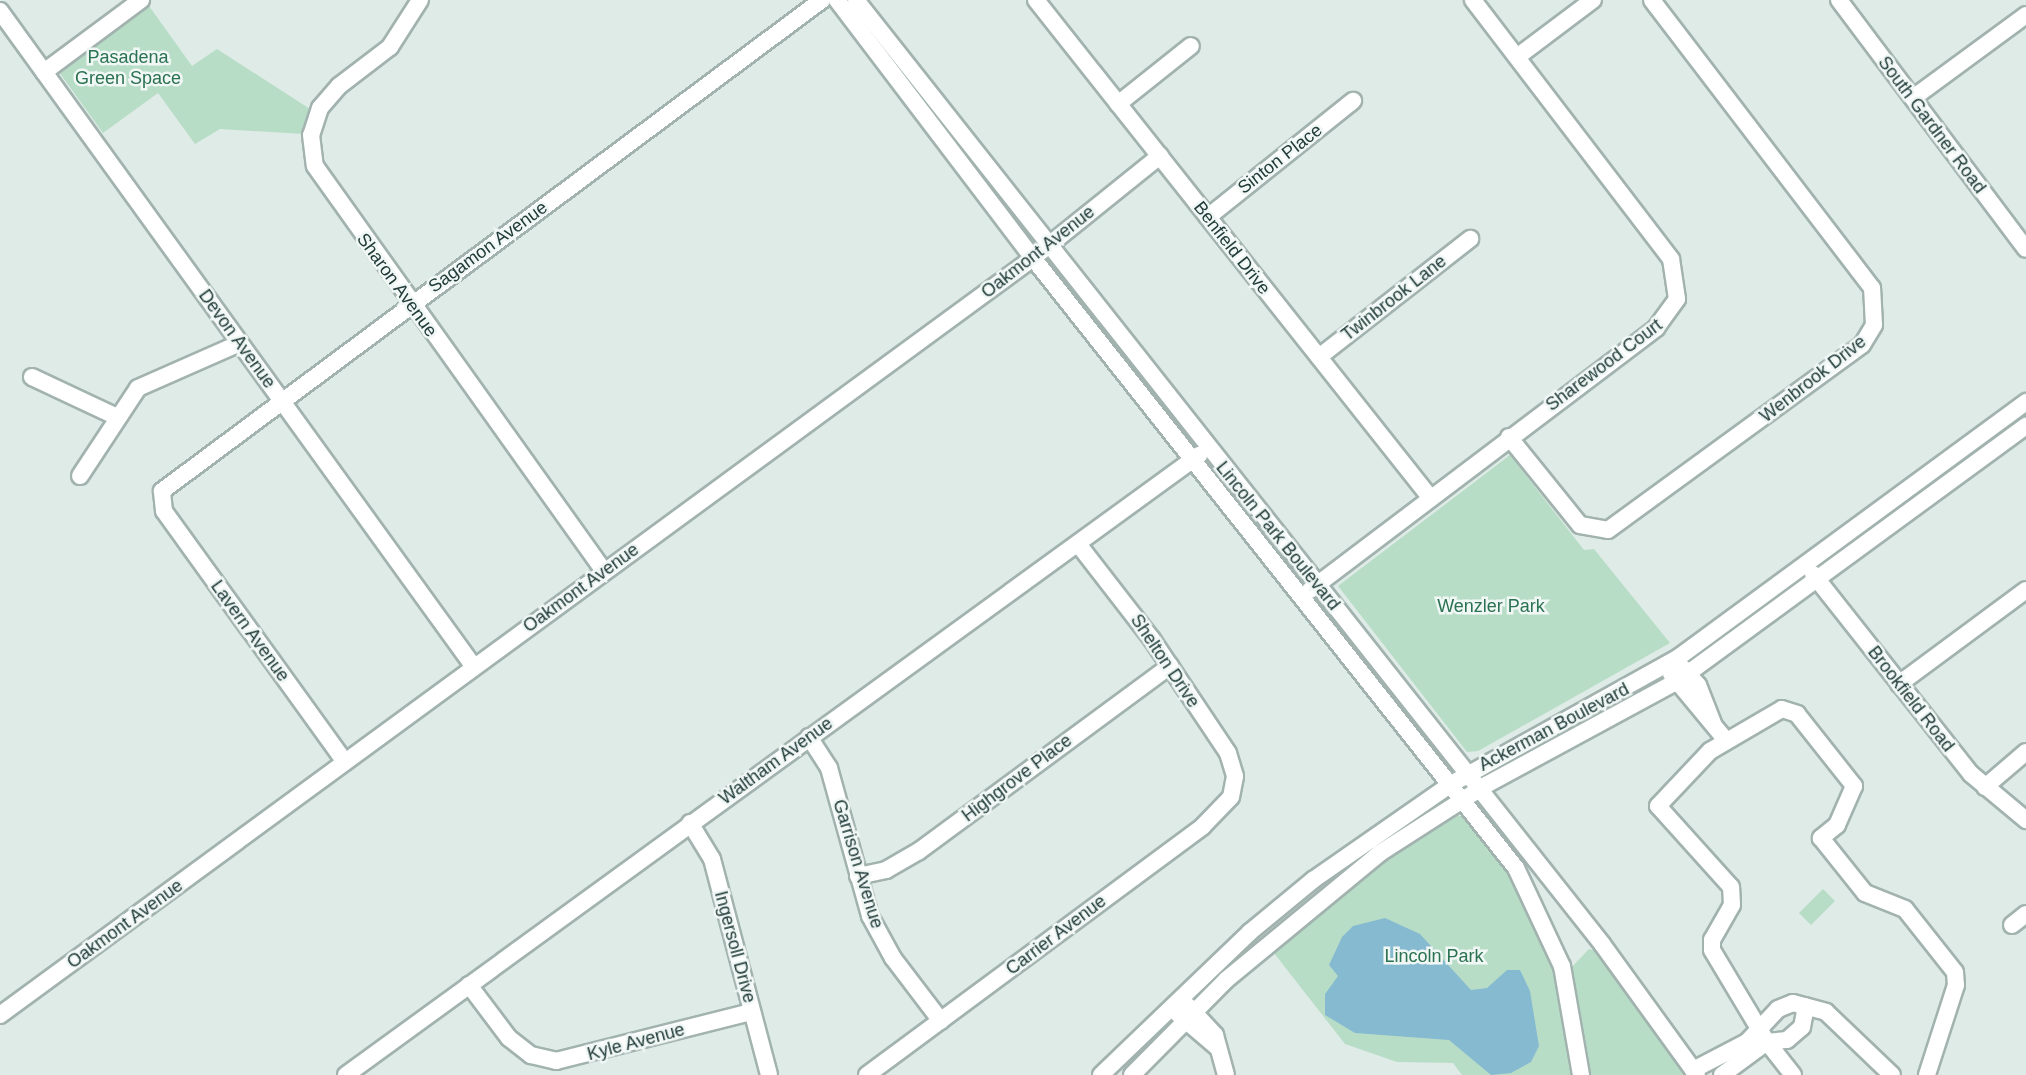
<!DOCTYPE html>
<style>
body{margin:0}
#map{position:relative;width:2026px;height:1075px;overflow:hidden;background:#dfebe7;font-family:Helvetica,sans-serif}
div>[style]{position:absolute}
.green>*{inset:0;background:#b8ddc7;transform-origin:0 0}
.water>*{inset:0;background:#86bad1}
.roads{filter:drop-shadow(2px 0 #a2b3af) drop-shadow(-2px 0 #a2b3af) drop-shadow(0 2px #a2b3af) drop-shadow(0 -2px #a2b3af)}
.minor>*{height:16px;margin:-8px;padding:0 8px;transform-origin:8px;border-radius:8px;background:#fff}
span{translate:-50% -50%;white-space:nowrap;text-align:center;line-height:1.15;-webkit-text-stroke:5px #f0f7f5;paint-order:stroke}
.park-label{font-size:18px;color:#2a7251}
.street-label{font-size:18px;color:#203b38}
</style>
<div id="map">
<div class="green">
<div style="clip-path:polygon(149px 6px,192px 66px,217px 49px,310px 109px,304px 134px,220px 129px,195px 144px,158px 93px,103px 133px,59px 72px)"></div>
<div style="clip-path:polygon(1510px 455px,1584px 550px,1594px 549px,1670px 643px,1478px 751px,1467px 752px,1338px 586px)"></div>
<div style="clip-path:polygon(1452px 815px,1468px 817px,1511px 871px,1554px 962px,1576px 1075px,1462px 1075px,1453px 1063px,1397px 1062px,1345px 1044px,1270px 948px,1399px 848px)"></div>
<div style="left:1823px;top:889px;width:17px;height:34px;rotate:45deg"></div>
<div style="clip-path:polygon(1589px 949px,1598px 951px,1691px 1075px,1587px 1075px,1570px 969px)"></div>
</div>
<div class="water">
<div style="clip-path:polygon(1385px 918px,1420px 934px,1471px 990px,1487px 988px,1507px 970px,1520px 970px,1530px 991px,1539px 1046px,1531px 1062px,1511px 1073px,1491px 1075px,1449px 1040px,1355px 1033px,1325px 1015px,1325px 994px,1338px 976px,1329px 965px,1342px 937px,1353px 926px)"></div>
</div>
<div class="roads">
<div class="minor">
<div style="left:420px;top:0;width:56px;rotate:122.6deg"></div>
<div style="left:390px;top:47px;width:64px;rotate:142.6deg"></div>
<div style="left:339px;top:86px;width:29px;rotate:131deg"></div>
<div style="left:320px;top:108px;width:28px;rotate:108deg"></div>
<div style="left:311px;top:135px;width:31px;rotate:83deg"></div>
<div style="left:315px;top:166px;width:498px;rotate:54.5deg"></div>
<div style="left:837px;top:0;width:324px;rotate:52.8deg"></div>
<div style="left:1033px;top:258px;width:778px;rotate:51.63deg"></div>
<div style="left:1516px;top:868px;width:108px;rotate:64.9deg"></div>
<div style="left:1562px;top:966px;width:111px;rotate:80.1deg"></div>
<div style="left:856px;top:0;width:1203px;rotate:51.68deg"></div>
<div style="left:1602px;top:944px;width:162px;rotate:54.1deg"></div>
<div style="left:1036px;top:0;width:633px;rotate:51.61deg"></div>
<div style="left:1839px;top:0;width:311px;rotate:53.1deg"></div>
<div style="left:0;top:11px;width:809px;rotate:54.15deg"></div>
<div style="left:1517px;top:57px;width:95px;rotate:-36.9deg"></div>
<div style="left:44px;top:72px;width:121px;rotate:-36.6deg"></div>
<div style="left:1913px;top:98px;width:140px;rotate:-36.3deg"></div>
<div style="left:1118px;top:104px;width:93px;rotate:-38.5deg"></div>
<div style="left:1208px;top:217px;width:186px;rotate:-38.7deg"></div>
<div style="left:1319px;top:357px;width:192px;rotate:-38deg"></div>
<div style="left:32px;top:377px;width:94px;rotate:25.2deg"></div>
<div style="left:1509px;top:437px;width:113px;rotate:51.1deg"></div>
<div style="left:1580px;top:525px;width:28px;rotate:10deg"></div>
<div style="left:1608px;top:530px;width:314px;rotate:-36.1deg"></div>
<div style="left:1862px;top:345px;width:23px;rotate:-59deg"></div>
<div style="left:1874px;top:325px;width:37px;rotate:-93deg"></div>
<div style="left:1872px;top:288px;width:362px;rotate:-127.4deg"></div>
<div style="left:80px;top:476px;width:105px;rotate:-56.6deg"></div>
<div style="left:138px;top:388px;width:111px;rotate:-23.8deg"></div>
<div style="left:1813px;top:574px;width:255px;rotate:51.7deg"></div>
<div style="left:1971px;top:774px;width:72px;rotate:39.9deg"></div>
<div style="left:1310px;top:590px;width:434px;rotate:-37.1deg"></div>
<div style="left:1656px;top:328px;width:36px;rotate:-54deg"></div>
<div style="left:1677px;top:299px;width:40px;rotate:-98.5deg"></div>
<div style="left:1671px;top:259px;width:326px;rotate:-127.4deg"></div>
<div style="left:1683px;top:668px;width:23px;rotate:49deg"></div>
<div style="left:1698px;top:685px;width:41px;rotate:68.5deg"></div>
<div style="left:1671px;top:674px;width:85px;rotate:50.3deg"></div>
<div style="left:1899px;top:684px;width:158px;rotate:-36.5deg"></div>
<div style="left:809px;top:737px;width:37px;rotate:57deg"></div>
<div style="left:829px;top:768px;width:154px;rotate:74.5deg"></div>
<div style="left:870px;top:916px;width:48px;rotate:61.3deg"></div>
<div style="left:893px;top:958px;width:79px;rotate:52.7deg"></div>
<div style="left:345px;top:762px;width:309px;rotate:-125.8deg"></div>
<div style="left:164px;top:511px;width:20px;rotate:-96deg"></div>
<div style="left:162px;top:491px;width:823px;rotate:-36.65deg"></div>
<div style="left:1985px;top:787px;width:54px;rotate:-40.5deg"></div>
<div style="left:690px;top:823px;width:42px;rotate:58.6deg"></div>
<div style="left:712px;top:859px;width:223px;rotate:75.2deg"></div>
<div style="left:858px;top:876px;width:29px;rotate:-12deg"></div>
<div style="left:886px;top:870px;width:38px;rotate:-30deg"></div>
<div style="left:919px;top:851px;width:312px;rotate:-36.4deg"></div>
<div style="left:2012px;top:925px;width:18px;rotate:-38deg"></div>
<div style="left:469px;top:985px;width:66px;rotate:53deg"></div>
<div style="left:509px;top:1038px;width:28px;rotate:38deg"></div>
<div style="left:531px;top:1055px;width:26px;rotate:13deg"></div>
<div style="left:556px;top:1061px;width:201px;rotate:-14.1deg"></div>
<div style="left:1188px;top:1006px;width:40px;rotate:47deg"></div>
<div style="left:1215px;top:1035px;width:41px;rotate:74.6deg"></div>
<div style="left:1178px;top:1014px;width:52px;rotate:40.4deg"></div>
<div style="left:0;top:1015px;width:1281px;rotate:-36.23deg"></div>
<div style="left:1033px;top:258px;width:163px;rotate:-38.8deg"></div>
<div style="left:1693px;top:1070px;width:61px;rotate:-27.4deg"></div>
<div style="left:1747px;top:1042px;width:45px;rotate:-46.8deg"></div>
<div style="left:1778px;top:1009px;width:16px;rotate:-22deg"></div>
<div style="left:1793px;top:1003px;width:34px;rotate:15deg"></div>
<div style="left:1826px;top:1012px;width:91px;rotate:43.7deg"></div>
<div style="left:346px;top:1075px;width:1055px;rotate:-36.01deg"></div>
<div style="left:867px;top:1075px;width:418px;rotate:-36.5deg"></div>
<div style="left:1203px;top:826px;width:40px;rotate:-46deg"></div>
<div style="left:1231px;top:797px;width:21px;rotate:-79deg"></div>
<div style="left:1235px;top:776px;width:24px;rotate:-107deg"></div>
<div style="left:1228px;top:753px;width:138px;rotate:-123.8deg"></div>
<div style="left:1151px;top:638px;width:119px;rotate:-127.8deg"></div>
<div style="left:1101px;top:1075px;width:207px;rotate:-43.8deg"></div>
<div style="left:1250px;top:932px;width:82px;rotate:-39.5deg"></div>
<div style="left:1313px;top:880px;width:168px;rotate:-34.8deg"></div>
<div style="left:1451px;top:784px;width:261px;rotate:-29.1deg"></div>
<div style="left:1679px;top:657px;width:431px;rotate:-36.3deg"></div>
<div style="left:1132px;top:1075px;width:134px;rotate:-45.3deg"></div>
<div style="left:1226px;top:980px;width:200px;rotate:-39.5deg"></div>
<div style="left:1380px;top:853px;width:126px;rotate:-32.7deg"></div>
<div style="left:1486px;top:785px;width:216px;rotate:-28.5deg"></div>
<div style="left:1676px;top:682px;width:434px;rotate:-36.2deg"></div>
<div style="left:1722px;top:1075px;width:56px;rotate:-36.3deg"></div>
<div style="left:1767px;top:1042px;width:20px;rotate:-6deg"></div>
<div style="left:1787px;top:1040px;width:20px;rotate:-41deg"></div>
<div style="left:1802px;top:1027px;width:21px;rotate:-79deg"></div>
<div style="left:1793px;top:1075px;width:42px;rotate:-128.2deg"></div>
<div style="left:1767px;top:1042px;width:107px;rotate:-120.9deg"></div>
<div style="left:1712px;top:950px;width:10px;rotate:-90deg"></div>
<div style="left:1712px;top:940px;width:40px;rotate:-60.3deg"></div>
<div style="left:1732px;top:905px;width:18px;rotate:-93deg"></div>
<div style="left:1731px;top:887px;width:109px;rotate:-132deg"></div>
<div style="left:1658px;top:806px;width:76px;rotate:-46.6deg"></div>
<div style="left:1710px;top:751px;width:83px;rotate:-30.3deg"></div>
<div style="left:1782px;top:709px;width:16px;rotate:18deg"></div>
<div style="left:1797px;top:714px;width:92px;rotate:51.6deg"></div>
<div style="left:1854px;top:786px;width:43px;rotate:113.6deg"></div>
<div style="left:1837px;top:825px;width:21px;rotate:141deg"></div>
<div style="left:1821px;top:838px;width:70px;rotate:51.3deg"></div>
<div style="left:1865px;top:893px;width:43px;rotate:21.8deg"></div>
<div style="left:1905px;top:909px;width:80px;rotate:51.6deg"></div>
<div style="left:1955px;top:972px;width:13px;rotate:86deg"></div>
<div style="left:1956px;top:985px;width:95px;rotate:107.9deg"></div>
</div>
</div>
<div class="park-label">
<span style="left:128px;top:68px">Pasadena<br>Green Space</span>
<span style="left:1491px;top:606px">Wenzler Park</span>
<span style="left:1434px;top:956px">Lincoln Park</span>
</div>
<div class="street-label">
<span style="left:1932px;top:125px;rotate:53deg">South Gardner Road</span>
<span style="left:1280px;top:159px;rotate:-38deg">Sinton Place</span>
<span style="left:488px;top:247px;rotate:-36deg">Sagamon Avenue</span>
<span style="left:1232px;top:248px;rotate:52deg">Benfield Drive</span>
<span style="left:1038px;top:252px;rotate:-38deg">Oakmont Avenue</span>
<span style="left:397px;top:285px;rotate:54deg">Sharon Avenue</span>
<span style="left:1394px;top:298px;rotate:-38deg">Twinbrook Lane</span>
<span style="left:237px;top:339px;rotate:54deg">Devon Avenue</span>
<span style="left:1604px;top:365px;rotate:-37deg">Sharewood Court</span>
<span style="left:1813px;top:379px;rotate:-38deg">Wenbrook Drive</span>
<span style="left:1278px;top:536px;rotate:51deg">Lincoln Park Boulevard</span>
<span style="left:581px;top:588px;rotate:-36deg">Oakmont Avenue</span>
<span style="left:250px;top:631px;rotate:54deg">Lavern Avenue</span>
<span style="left:1165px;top:661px;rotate:56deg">Shelton Drive</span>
<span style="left:1911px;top:699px;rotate:52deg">Brookfield Road</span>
<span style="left:1554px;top:727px;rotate:-28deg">Ackerman Boulevard</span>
<span style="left:776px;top:761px;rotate:-36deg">Waltham Avenue</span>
<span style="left:1017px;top:778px;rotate:-37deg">Highgrove Place</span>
<span style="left:858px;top:864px;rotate:73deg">Garrison Avenue</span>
<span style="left:125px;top:924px;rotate:-36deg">Oakmont Avenue</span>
<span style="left:1056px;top:935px;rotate:-37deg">Carrier Avenue</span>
<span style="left:735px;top:947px;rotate:75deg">Ingersoll Drive</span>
<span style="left:636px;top:1042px;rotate:-15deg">Kyle Avenue</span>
</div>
</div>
